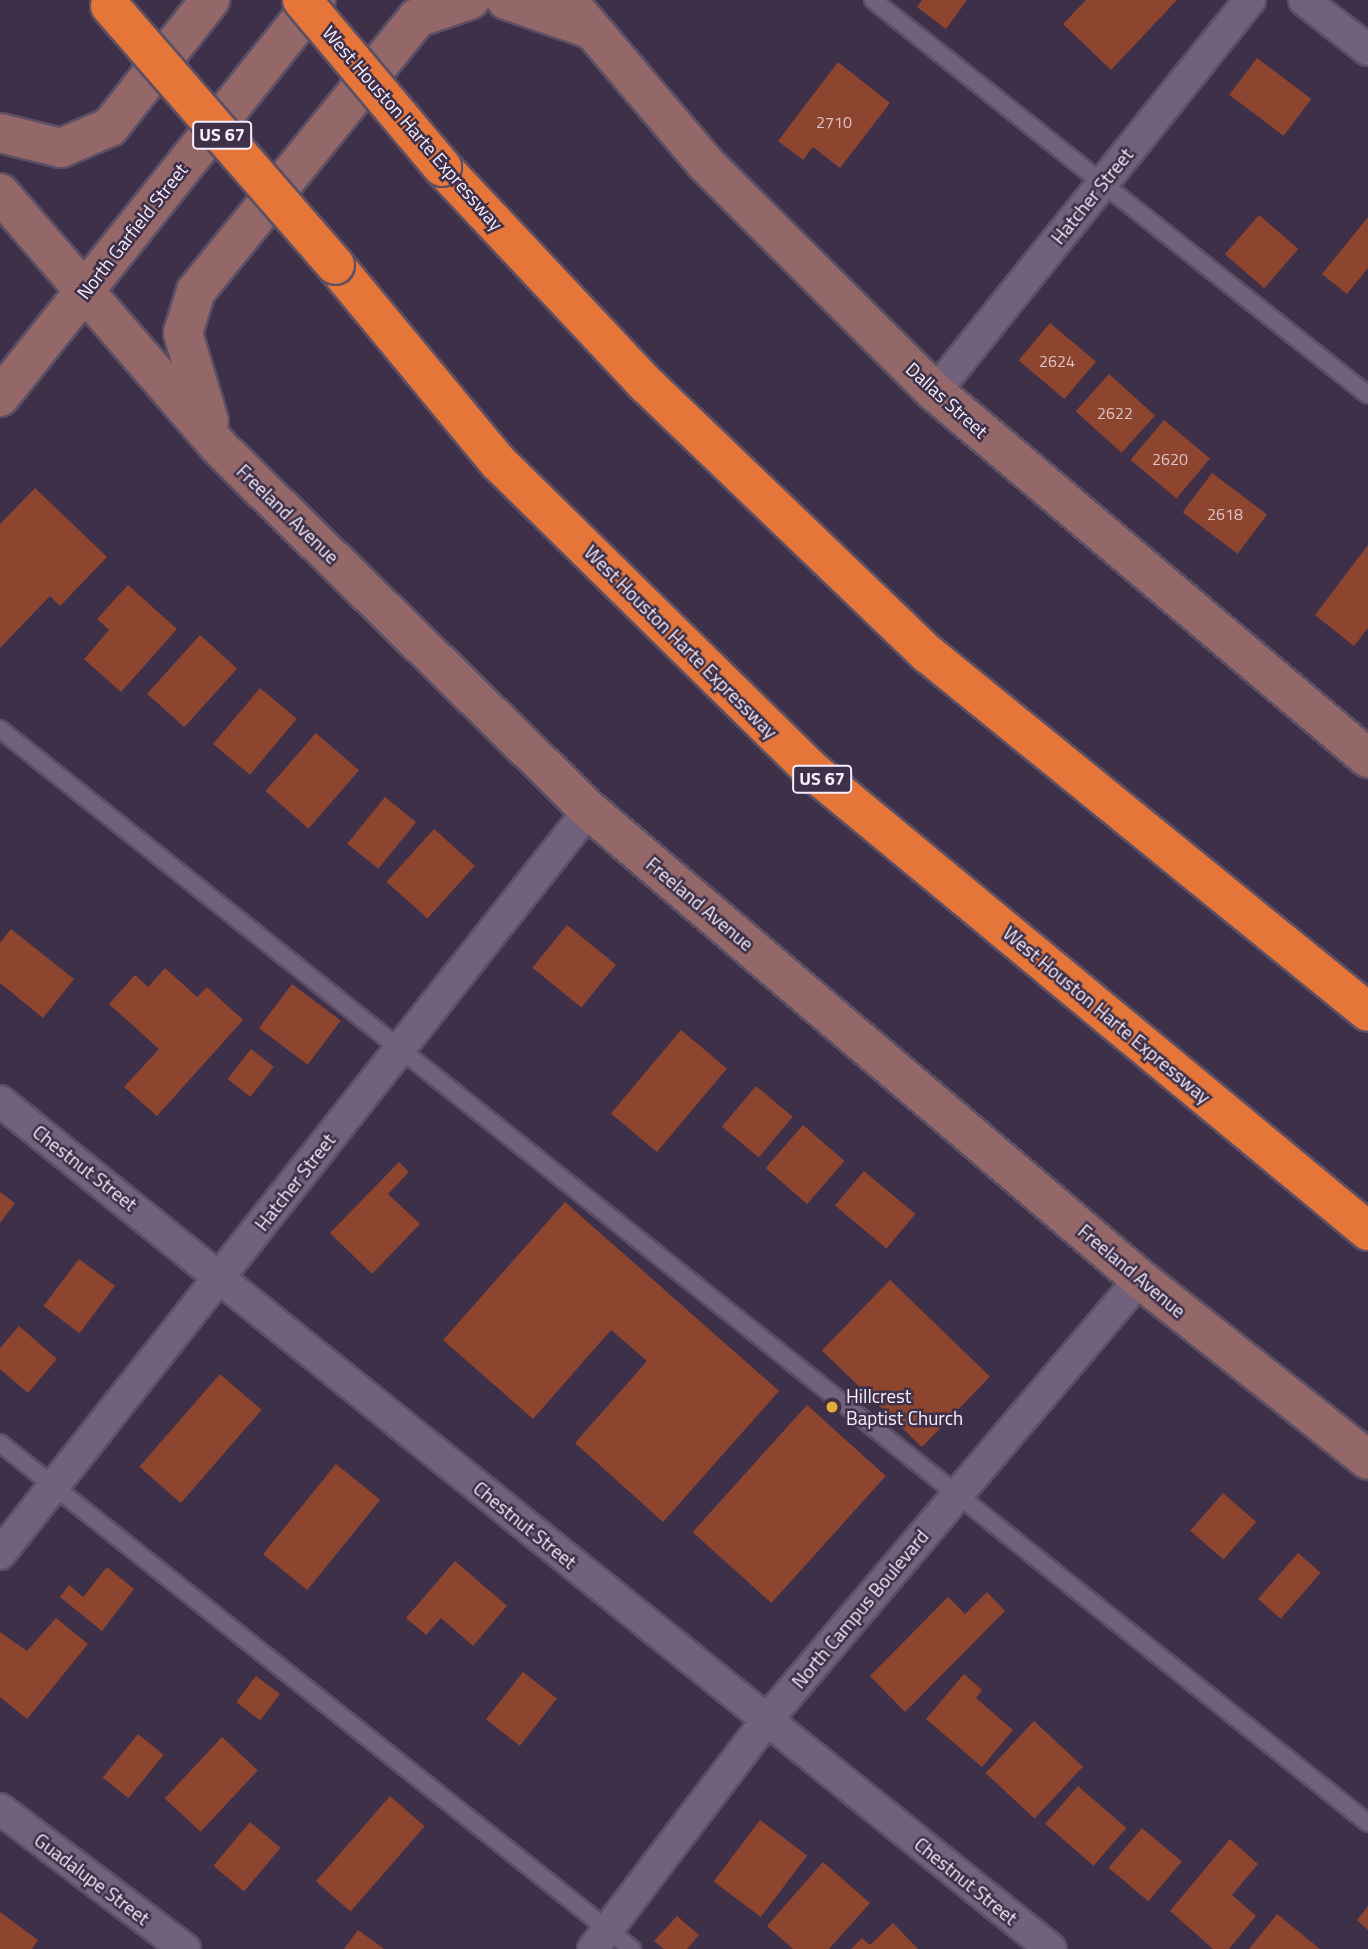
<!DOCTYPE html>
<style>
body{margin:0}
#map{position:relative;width:1368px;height:1949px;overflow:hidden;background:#3e3048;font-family:"Titillium Web",sans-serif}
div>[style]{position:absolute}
.building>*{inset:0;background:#8d4530;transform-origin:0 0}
.roads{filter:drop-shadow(2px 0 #5c4f64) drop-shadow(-2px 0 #5c4f64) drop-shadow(0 2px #5c4f64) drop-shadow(0 -2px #5c4f64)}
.lane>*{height:16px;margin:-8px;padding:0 8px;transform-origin:8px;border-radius:8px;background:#71617c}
.street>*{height:30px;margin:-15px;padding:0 15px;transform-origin:15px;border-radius:15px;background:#71617c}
.secondary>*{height:38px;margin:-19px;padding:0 19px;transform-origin:19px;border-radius:19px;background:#946768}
.highway>*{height:38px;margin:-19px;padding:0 19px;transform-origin:19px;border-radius:19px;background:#e57538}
.bridges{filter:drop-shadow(2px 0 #5c4f64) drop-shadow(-2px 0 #5c4f64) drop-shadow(0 2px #5c4f64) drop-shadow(0 -2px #5c4f64)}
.highway-bridge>*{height:38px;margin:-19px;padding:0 19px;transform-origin:19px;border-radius:19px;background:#e57538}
.dots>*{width:19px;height:19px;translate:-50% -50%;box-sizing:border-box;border:4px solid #3e3048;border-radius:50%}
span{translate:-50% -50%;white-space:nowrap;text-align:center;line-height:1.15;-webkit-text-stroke:5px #3e3048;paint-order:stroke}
.number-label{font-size:16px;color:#ddc4ca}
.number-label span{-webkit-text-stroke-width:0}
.shield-label span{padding:2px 5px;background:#3e3048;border:2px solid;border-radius:5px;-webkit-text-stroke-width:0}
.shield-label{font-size:18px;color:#f8effe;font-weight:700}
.street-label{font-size:19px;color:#f8effe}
.poi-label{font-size:19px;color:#f8effe}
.left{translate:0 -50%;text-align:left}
</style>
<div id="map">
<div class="building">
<div style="clip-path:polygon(922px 0,967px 0,946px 29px,917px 7px)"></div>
<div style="clip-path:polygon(1086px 0,1177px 0,1111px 70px,1063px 24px)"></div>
<div style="left:1257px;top:58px;width:68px;height:46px;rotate:37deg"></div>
<div style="clip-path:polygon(838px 62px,890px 103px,840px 168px,813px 147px,803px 160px,778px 141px)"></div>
<div style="left:1259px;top:215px;width:52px;height:52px;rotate:41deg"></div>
<div style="clip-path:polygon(1368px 217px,1368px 268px,1347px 294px,1322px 274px)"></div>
<div style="left:1050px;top:323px;width:60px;height:49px;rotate:40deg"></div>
<div style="left:1109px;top:374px;width:62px;height:50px;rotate:42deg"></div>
<div style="left:1164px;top:420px;width:60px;height:52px;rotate:40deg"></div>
<div style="left:1212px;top:473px;width:69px;height:49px;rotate:37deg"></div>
<div style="clip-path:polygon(35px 488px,107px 557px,60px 606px,50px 596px,0 648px,0 524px)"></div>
<div style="clip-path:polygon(1368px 545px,1368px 628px,1354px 646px,1315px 615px)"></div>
<div style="clip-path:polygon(128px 585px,177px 629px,121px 692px,84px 659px,109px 630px,97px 619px)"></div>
<div style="left:200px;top:635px;width:50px;height:79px;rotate:42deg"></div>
<div style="left:260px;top:688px;width:48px;height:73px;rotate:40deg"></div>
<div style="left:316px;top:733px;width:57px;height:77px;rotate:41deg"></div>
<div style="left:385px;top:797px;width:40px;height:60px;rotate:39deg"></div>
<div style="left:434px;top:829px;width:55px;height:71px;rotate:42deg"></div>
<div style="left:567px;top:925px;width:63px;height:55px;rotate:39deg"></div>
<div style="clip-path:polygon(11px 929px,74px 979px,43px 1018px,0 983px,0 943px)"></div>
<div style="clip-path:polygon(165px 968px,197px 997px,207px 987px,243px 1020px,157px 1116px,124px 1087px,159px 1049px,109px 1004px,135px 975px,148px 987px)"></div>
<div style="left:292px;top:984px;width:61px;height:55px;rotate:37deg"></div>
<div style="left:681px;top:1030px;width:60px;height:109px;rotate:40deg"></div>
<div style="left:251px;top:1049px;width:29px;height:38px;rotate:38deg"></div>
<div style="left:756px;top:1086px;width:48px;height:53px;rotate:40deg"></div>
<div style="left:803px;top:1125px;width:55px;height:57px;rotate:41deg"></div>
<div style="clip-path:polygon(399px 1162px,409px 1172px,388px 1194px,420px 1224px,372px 1274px,330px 1233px)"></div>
<div style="left:864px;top:1171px;width:67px;height:45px;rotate:40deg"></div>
<div style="clip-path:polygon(0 1192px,15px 1203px,0 1223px)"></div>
<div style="clip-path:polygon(565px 1202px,779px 1391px,663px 1522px,575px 1443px,647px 1361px,611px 1330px,533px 1419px,443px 1340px)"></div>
<div style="left:79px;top:1259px;width:45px;height:59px;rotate:37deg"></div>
<div style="left:890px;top:1280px;width:139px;height:98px;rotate:44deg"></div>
<div style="clip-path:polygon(19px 1326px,57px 1359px,28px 1393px,0 1369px,0 1348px)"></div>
<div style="left:220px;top:1374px;width:55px;height:123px;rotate:41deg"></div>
<div style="left:807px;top:1405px;width:106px;height:171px;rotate:42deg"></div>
<div style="left:336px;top:1464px;width:57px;height:116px;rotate:39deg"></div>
<div style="left:1223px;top:1493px;width:44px;height:50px;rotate:41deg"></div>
<div style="left:1298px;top:1553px;width:30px;height:61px;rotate:41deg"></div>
<div style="clip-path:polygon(455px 1561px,507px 1606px,473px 1646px,441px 1618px,426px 1635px,406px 1618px)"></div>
<div style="clip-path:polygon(107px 1567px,134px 1589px,102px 1631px,60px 1597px,69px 1585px,83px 1597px)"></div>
<div style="clip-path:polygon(987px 1592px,1005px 1611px,905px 1712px,870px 1676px,948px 1597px,965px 1614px)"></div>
<div style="clip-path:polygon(56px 1618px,88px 1644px,27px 1719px,0 1697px,0 1632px,27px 1651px)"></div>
<div style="left:523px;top:1672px;width:43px;height:60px;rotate:38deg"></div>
<div style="clip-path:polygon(964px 1674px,982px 1690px,976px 1698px,1013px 1730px,982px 1767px,926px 1719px)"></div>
<div style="left:256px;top:1676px;width:30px;height:33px;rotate:37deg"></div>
<div style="left:1034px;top:1721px;width:67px;height:71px;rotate:43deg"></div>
<div style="left:138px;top:1734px;width:33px;height:56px;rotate:39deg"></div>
<div style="left:222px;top:1737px;width:49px;height:84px;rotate:43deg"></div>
<div style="left:1078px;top:1786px;width:64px;height:50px;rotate:41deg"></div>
<div style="left:390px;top:1796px;width:46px;height:113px;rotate:41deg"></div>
<div style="left:760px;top:1820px;width:59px;height:77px;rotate:37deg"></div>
<div style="left:250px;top:1822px;width:40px;height:57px;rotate:40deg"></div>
<div style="left:1142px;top:1828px;width:52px;height:52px;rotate:40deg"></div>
<div style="clip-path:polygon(1230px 1839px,1258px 1864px,1232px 1895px,1256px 1916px,1229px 1949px,1213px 1949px,1170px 1911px)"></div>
<div style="clip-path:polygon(823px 1862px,870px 1903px,829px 1949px,793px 1949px,767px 1926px)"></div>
<div style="clip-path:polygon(1368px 1906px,1368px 1930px,1357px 1920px)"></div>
<div style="clip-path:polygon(0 1912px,38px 1940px,32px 1949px,0 1949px)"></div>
<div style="clip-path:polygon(1277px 1914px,1320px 1949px,1249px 1949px)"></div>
<div style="clip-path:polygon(677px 1916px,699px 1935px,687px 1949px,664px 1949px,654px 1941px)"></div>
<div style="clip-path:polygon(893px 1923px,918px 1949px,851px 1949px,862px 1938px,870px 1945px)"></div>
<div style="clip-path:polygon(358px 1930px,384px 1949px,344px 1949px)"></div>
</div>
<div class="roads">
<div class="lane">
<div style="left:873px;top:0;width:633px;rotate:38.59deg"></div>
<div style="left:0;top:729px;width:1752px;rotate:38.65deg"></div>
<div style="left:0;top:1443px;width:810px;rotate:38.68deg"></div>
</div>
<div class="street">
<div style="left:1304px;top:0;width:81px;rotate:38deg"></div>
<div style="left:935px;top:392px;width:503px;rotate:-51.22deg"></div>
<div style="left:0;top:1101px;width:1350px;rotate:38.9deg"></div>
<div style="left:0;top:1554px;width:949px;rotate:-51.63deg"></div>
<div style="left:0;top:1809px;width:232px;rotate:37.1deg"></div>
<div style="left:593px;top:1949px;width:286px;rotate:-52.8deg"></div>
<div style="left:766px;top:1721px;width:579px;rotate:-49.76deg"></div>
</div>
<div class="secondary">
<div style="left:506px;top:0;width:89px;rotate:19deg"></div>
<div style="left:567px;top:0;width:216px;rotate:49.7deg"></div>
<div style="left:707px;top:165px;width:322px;rotate:44.9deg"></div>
<div style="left:935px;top:392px;width:567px;rotate:40.21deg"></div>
<div style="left:0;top:133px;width:63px;rotate:13.8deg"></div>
<div style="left:61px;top:148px;width:53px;rotate:-23.2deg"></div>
<div style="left:110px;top:127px;width:162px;rotate:-51.8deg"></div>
<div style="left:0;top:193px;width:335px;rotate:49.2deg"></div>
<div style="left:219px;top:447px;width:518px;rotate:44.45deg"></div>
<div style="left:589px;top:810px;width:724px;rotate:40.4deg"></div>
<div style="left:1140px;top:1279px;width:291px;rotate:38.4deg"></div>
<div style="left:0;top:397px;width:507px;rotate:-51.48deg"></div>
<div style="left:209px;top:421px;width:92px;rotate:-106.5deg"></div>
<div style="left:183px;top:333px;width:44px;rotate:-72.8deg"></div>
<div style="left:196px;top:291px;width:351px;rotate:-51deg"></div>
<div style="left:417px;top:18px;width:56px;rotate:-18.8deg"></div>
</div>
<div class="highway">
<div style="left:442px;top:167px;width:299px;rotate:46.8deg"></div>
<div style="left:647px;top:385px;width:389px;rotate:43.8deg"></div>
<div style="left:928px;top:654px;width:567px;rotate:39.13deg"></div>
<div style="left:335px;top:265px;width:257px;rotate:50.4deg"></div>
<div style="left:499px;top:463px;width:435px;rotate:44.5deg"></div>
<div style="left:809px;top:768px;width:726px;rotate:39.63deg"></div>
</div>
</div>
<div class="bridges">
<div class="highway-bridge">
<div style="left:302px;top:0;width:218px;rotate:50deg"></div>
<div style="left:110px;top:6px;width:343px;rotate:49deg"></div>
</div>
</div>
<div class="dots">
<div style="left:832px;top:1407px;background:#e6ac36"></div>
</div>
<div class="number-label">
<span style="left:834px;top:122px">2710</span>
<span style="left:1057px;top:361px">2624</span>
<span style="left:1115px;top:413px">2622</span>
<span style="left:1170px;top:459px">2620</span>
<span style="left:1225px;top:514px">2618</span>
</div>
<div class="shield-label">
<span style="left:222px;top:135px">US 67</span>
<span style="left:822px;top:779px">US 67</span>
</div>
<div class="street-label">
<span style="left:413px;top:128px;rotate:49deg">West Houston Harte Expressway</span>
<span style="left:1092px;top:196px;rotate:-51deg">Hatcher Street</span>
<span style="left:132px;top:231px;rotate:-52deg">North Garfield Street</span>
<span style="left:947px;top:400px;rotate:42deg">Dallas Street</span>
<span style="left:288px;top:514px;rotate:44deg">Freeland Avenue</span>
<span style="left:681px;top:642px;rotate:45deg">West Houston Harte Expressway</span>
<span style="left:700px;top:904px;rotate:40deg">Freeland Avenue</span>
<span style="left:1107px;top:1015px;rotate:40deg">West Houston Harte Expressway</span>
<span style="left:85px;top:1168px;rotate:38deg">Chestnut Street</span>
<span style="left:295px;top:1182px;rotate:-52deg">Hatcher Street</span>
<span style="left:1132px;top:1271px;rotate:40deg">Freeland Avenue</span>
<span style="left:525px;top:1525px;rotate:39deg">Chestnut Street</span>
<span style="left:860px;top:1609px;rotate:-50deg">North Campus Boulevard</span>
<span style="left:92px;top:1879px;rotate:37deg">Guadalupe Street</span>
<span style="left:966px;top:1881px;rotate:39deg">Chestnut Street</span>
</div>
<div class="poi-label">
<span class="left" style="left:846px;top:1407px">Hillcrest<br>Baptist Church</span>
</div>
</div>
